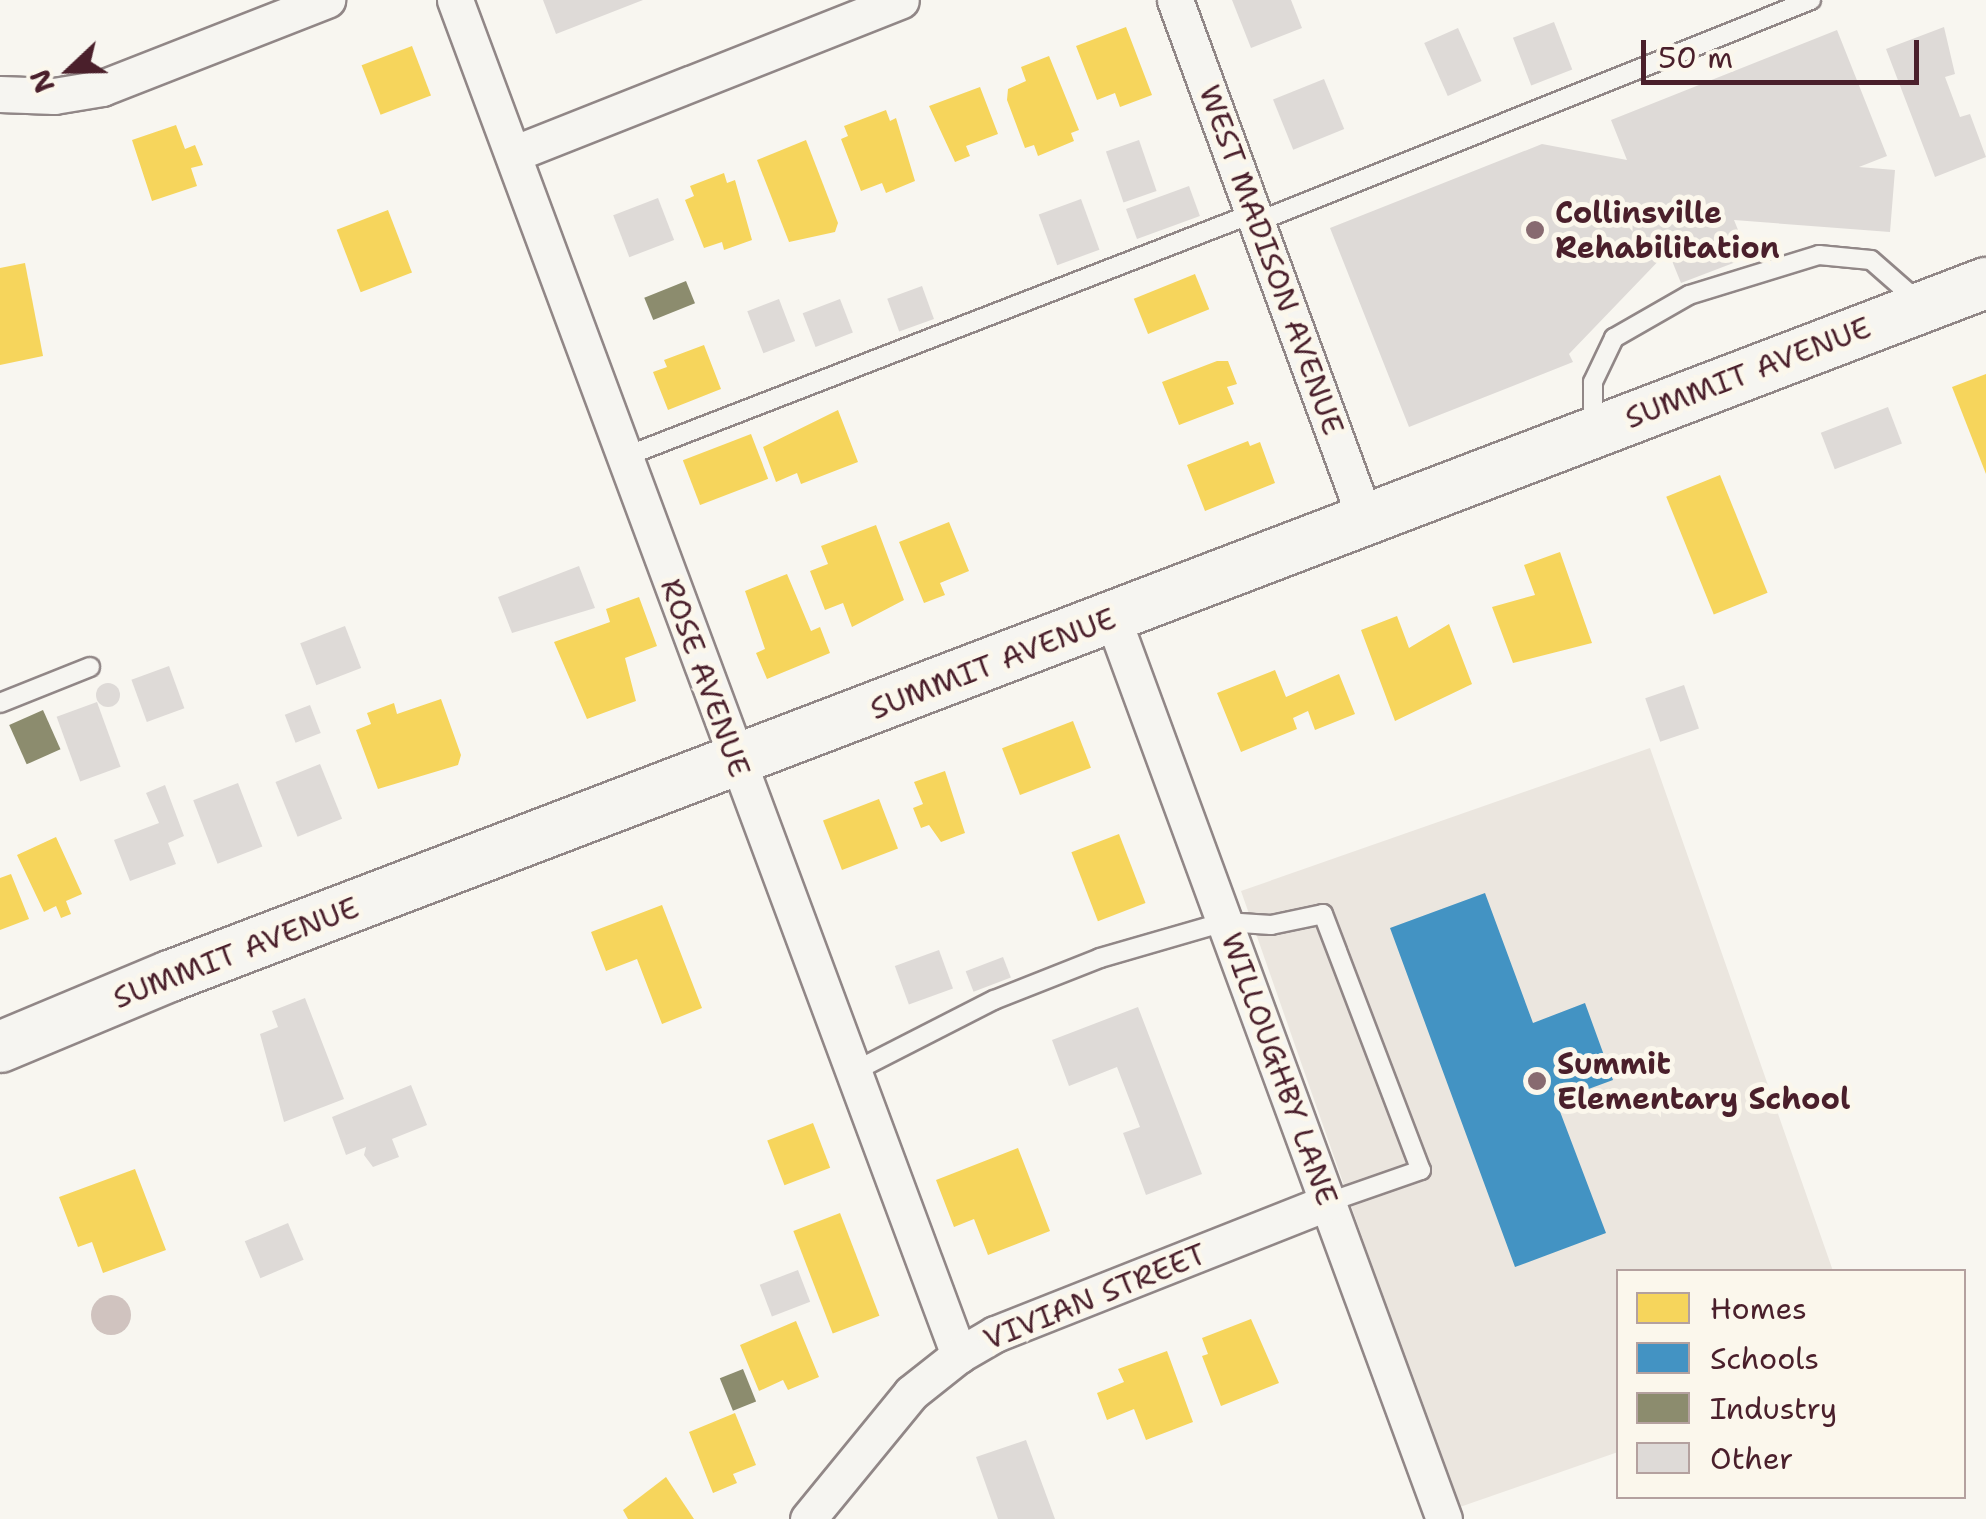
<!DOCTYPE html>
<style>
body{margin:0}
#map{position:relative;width:1986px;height:1519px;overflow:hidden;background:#f8f6f0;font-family:"Shantell Sans",sans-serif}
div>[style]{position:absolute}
.built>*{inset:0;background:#ebe6df}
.water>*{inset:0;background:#d0c3bf}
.round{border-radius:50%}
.homes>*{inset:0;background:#f6d55c;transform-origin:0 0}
.schools>*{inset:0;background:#4393c3}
.industry>*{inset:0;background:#8c8c6e;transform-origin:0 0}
.building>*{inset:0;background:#dedad7;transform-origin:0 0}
.roads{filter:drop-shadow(2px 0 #918787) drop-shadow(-2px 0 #918787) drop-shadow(0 2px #918787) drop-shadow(0 -2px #918787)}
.lane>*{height:18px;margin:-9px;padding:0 9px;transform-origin:9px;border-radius:9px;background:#f6f5f1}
.street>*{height:35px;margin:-17.5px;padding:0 17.5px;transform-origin:17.5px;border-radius:17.5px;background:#f6f5f1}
.secondary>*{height:50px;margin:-25px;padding:0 25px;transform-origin:25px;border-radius:25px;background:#f6f5f1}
.dots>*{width:28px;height:28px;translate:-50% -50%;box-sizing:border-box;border:5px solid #fbf7ec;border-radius:50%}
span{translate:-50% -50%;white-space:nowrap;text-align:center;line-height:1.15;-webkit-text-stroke:10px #fbf7ec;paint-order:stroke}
.poi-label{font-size:30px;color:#4a1f2b;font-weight:700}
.left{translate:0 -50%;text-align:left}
.street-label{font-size:30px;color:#4a1f2b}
.legend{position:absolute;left:1616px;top:1269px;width:350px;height:230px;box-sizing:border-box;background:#fbf7ec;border:2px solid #b4a19f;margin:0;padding:12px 18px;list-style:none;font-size:30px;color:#4a1f2b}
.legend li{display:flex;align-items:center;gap:20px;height:50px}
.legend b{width:50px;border:2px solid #b4a19f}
.north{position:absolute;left:20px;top:20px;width:100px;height:100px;-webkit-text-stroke:8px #fbf7ec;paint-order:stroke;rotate:248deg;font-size:28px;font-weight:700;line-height:40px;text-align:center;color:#4a1f2b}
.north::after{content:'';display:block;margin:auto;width:35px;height:45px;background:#4a1f2b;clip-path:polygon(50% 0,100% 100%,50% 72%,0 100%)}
.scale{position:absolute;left:1641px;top:40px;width:278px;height:45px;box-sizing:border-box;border:5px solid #4a1f2b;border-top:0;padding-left:12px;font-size:30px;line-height:35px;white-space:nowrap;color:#4a1f2b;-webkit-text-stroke:8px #fbf7ec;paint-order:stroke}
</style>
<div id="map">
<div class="built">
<div style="clip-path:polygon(1650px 748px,1833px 1271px,1618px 1272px,1618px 1452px,1457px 1508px,1241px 891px)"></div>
</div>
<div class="water">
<div class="round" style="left:91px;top:1295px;width:40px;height:40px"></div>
</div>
<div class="homes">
<div style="clip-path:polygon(1126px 27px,1152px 95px,1120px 107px,1115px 93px,1097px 100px,1076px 46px)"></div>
<div style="left:412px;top:46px;width:53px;height:54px;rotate:69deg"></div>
<div style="clip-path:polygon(1049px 56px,1079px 130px,1071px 133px,1074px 141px,1038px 156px,1034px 145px,1025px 148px,1007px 100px,1008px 89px,1026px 81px,1021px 67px)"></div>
<div style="clip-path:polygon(980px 87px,998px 134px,966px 146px,970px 156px,955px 162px,929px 106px)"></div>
<div style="clip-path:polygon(886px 110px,890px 121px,896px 118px,915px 181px,886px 193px,882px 183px,861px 191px,841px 139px,848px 136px,844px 126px)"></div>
<div style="clip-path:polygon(176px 125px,185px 149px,195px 145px,203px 165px,191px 168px,197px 186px,152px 201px,132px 140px)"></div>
<div style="clip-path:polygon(806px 140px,838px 223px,835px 232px,789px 242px,757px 160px)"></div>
<div style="clip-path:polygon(724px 173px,727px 183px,735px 180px,752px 240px,724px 250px,722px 242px,704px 248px,685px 200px,694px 196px,690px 186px)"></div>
<div style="left:388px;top:210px;width:67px;height:55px;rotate:69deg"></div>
<div style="clip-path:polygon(25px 263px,43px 356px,0 365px,0 268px)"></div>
<div style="left:1195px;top:274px;width:38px;height:66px;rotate:68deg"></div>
<div style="clip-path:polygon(704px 345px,721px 389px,668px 410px,653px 372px,667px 367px,664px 360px)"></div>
<div style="clip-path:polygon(1217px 361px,1228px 361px,1237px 384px,1227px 387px,1234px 404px,1179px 425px,1162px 382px)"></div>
<div style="clip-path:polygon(1986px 374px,1986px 474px,1952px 387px)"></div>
<div style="clip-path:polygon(838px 410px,858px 462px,801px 484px,797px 473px,776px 482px,763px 447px)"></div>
<div style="left:751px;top:434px;width:48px;height:73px;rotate:69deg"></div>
<div style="clip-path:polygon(1248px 441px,1250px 446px,1260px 442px,1275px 483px,1205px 511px,1187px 465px)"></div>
<div style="left:1720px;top:475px;width:127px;height:58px;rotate:68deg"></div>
<div style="clip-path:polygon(949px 522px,969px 571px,940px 583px,945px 595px,924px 603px,899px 542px)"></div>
<div style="clip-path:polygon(876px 525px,904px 600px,852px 627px,843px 603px,825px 610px,810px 571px,828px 564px,821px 546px)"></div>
<div style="clip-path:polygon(1560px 552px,1592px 643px,1513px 663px,1492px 607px,1535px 595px,1524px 565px)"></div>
<div style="clip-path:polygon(787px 574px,811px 631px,820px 627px,830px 653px,767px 679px,756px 653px,765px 649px,745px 591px)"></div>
<div style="clip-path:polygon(639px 597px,657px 646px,625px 658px,636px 701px,587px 719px,554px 642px,610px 622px,606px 609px)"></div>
<div style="clip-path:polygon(1397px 616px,1409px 648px,1449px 624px,1472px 684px,1395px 721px,1361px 630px)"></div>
<div style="clip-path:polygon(1275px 670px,1286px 697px,1339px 674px,1355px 714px,1315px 730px,1308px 711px,1293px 718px,1297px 729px,1241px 752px,1217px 693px)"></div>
<div style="clip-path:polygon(441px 699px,461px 755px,458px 765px,378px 789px,356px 730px,371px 724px,367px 713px,394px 703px,397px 714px)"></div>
<div style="left:1073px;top:721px;width:50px;height:76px;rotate:69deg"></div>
<div style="clip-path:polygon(945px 771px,965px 833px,941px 842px,929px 825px,921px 828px,913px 808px,923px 804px,914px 782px)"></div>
<div style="left:879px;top:799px;width:53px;height:60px;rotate:69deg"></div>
<div style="left:1119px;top:834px;width:74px;height:51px;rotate:69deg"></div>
<div style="clip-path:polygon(56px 837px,82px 894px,66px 901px,71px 914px,61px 918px,56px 906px,44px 912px,17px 855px)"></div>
<div style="clip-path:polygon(11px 874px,29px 919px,0 930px,0 878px)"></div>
<div style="clip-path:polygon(662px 905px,702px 1008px,662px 1024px,637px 959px,606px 971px,591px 932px)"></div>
<div style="left:813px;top:1123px;width:48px;height:49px;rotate:69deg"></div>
<div style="clip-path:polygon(1018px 1148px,1050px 1231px,988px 1255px,974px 1219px,954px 1227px,936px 1180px)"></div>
<div style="clip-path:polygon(135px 1169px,166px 1250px,103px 1273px,92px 1242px,78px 1247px,59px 1197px)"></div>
<div style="left:840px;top:1213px;width:110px;height:50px;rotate:69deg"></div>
<div style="clip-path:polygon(1251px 1319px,1279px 1383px,1221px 1406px,1202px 1356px,1208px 1354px,1202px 1338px)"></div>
<div style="clip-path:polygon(796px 1321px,819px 1377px,788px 1390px,783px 1380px,759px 1391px,740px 1345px)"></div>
<div style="clip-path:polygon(1167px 1351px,1193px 1422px,1146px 1440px,1134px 1409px,1107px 1420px,1097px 1393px,1124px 1382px,1118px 1369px)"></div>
<div style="clip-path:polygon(735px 1413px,756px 1465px,733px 1474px,737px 1483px,713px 1493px,689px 1432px)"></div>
<div style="clip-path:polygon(666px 1477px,694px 1519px,628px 1519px,623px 1510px)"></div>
</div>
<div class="schools">
<div style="clip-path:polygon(1485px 893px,1533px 1023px,1585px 1003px,1613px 1080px,1556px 1101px,1606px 1233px,1515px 1267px,1390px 928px)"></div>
</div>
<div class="industry">
<div style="left:686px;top:281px;width:24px;height:45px;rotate:68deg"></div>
<div style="left:43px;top:710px;width:43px;height:37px;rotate:66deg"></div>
<div style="left:743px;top:1369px;width:35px;height:25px;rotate:68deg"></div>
</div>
<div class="building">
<div style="clip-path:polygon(543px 0,643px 0,556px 34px)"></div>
<div style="clip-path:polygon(1232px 0,1291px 0,1302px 28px,1251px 48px)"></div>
<div style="left:1554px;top:22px;width:51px;height:44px;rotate:69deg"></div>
<div style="clip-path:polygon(1944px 27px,1955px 74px,1945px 77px,1960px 117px,1970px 114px,1986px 157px,1935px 177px,1886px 49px)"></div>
<div style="left:1458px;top:28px;width:58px;height:37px;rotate:66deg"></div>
<div style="clip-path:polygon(1837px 30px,1887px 156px,1859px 167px,1895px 170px,1890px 232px,1734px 220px,1749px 257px,1681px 283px,1668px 251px,1569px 354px,1573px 362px,1409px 427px,1330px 228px,1542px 144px,1627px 160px,1611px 120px)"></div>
<div style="left:1324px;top:79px;width:54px;height:55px;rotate:68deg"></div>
<div style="left:1139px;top:140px;width:54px;height:35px;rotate:71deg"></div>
<div style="left:1189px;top:186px;width:32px;height:67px;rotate:70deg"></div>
<div style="left:658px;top:198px;width:45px;height:48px;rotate:69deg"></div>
<div style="left:1081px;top:199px;width:54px;height:45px;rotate:70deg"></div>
<div style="left:922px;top:286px;width:35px;height:37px;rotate:70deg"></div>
<div style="left:779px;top:299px;width:45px;height:34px;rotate:69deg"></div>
<div style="left:840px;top:299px;width:36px;height:40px;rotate:69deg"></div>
<div style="left:1888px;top:407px;width:39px;height:72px;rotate:69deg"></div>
<div style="clip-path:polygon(579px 566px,595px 608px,512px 633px,498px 597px)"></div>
<div style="left:345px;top:626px;width:45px;height:48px;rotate:69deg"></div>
<div style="left:169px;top:666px;width:45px;height:40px;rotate:70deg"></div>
<div class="round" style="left:96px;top:683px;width:24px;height:24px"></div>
<div style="left:1684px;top:685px;width:46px;height:41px;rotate:71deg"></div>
<div style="left:97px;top:702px;width:69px;height:43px;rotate:70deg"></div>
<div style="left:310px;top:705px;width:30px;height:27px;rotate:69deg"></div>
<div style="left:320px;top:764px;width:59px;height:48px;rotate:68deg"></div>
<div style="left:238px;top:783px;width:68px;height:48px;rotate:69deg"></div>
<div style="clip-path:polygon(165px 785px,184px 836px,168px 843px,176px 864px,130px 881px,114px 840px,159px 823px,146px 793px)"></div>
<div style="left:939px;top:950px;width:41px;height:47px;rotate:70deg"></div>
<div style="left:1003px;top:957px;width:22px;height:40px;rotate:69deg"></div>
<div style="clip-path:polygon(305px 998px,344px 1099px,284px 1122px,260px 1034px,278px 1027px,272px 1011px)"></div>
<div style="clip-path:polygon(1138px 1007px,1202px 1174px,1146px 1195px,1123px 1133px,1140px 1127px,1117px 1067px,1069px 1086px,1052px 1040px)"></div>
<div style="clip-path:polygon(411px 1085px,427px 1125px,392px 1139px,399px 1157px,373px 1167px,364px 1155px,366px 1147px,346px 1155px,332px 1117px)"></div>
<div style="left:288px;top:1223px;width:40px;height:47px;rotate:67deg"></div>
<div style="left:798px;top:1270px;width:34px;height:41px;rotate:69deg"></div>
<div style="clip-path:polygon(1026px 1440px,1055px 1519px,998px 1519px,976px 1457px)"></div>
</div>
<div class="roads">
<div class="lane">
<div style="left:1257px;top:222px;width:597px;rotate:-21.84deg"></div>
<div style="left:1593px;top:429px;width:47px;rotate:-90deg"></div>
<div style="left:1593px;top:382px;width:49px;rotate:-64.5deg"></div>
<div style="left:1614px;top:338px;width:86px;rotate:-29.8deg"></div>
<div style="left:1689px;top:295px;width:136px;rotate:-17.1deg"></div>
<div style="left:1819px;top:255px;width:52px;rotate:5.5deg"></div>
<div style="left:1871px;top:260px;width:64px;rotate:41.2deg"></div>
<div style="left:624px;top:457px;width:676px;rotate:-21.17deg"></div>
<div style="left:0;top:703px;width:97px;rotate:-21.8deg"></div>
<div style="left:857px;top:1070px;width:154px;rotate:-27.1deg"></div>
<div style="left:994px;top:1000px;width:114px;rotate:-21.6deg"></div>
<div style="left:1100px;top:958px;width:130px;rotate:-16.1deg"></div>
<div style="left:1225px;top:922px;width:46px;rotate:3.7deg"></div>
<div style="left:1271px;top:925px;width:53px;rotate:-11.9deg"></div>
<div style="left:1323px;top:914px;width:274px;rotate:69.1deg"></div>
<div style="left:1421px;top:1170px;width:97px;rotate:160.8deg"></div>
</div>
<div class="street">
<div style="left:455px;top:0;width:1446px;rotate:69.6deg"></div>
<div style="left:1175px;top:0;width:555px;rotate:69.87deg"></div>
<div style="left:0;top:94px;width:54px;rotate:2.1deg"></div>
<div style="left:54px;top:96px;width:49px;rotate:-9.5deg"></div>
<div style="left:102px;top:88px;width:242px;rotate:-21.4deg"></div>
<div style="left:513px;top:154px;width:417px;rotate:-21.6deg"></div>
<div style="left:1113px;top:619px;width:959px;rotate:69.81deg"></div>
<div style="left:808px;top:1519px;width:163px;rotate:-50.7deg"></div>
<div style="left:911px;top:1393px;width:61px;rotate:-38.4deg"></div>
<div style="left:959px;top:1355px;width:42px;rotate:-30.3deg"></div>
<div style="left:995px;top:1334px;width:359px;rotate:-21.6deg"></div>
</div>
<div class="secondary">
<div style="left:0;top:1047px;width:184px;rotate:-22.7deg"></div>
<div style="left:170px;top:976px;width:1944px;rotate:-20.89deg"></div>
</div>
</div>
<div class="dots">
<div style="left:1535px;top:230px;background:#876a70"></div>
<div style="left:1537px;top:1081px;background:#876a70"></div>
</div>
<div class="poi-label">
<span class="left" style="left:1555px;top:230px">Collinsville<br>Rehabilitation</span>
<span class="left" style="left:1557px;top:1081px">Summit<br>Elementary School</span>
</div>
<div class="street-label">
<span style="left:1271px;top:260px;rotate:70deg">WEST MADISON AVENUE</span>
<span style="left:1748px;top:373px;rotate:-21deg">SUMMIT AVENUE</span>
<span style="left:993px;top:664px;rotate:-21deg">SUMMIT AVENUE</span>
<span style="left:705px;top:678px;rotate:70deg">ROSE AVENUE</span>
<span style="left:236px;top:953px;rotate:-21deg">SUMMIT AVENUE</span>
<span style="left:1279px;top:1069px;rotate:70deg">WILLOUGHBY LANE</span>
<span style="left:1095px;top:1297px;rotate:-22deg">VIVIAN STREET</span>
</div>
<ul class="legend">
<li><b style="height:28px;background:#f6d55c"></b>Homes</li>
<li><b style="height:28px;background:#4393c3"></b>Schools</li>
<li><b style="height:28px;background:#8c8c6e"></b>Industry</li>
<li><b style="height:28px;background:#dedad7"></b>Other</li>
</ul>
<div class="north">N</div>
<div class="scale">50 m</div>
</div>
